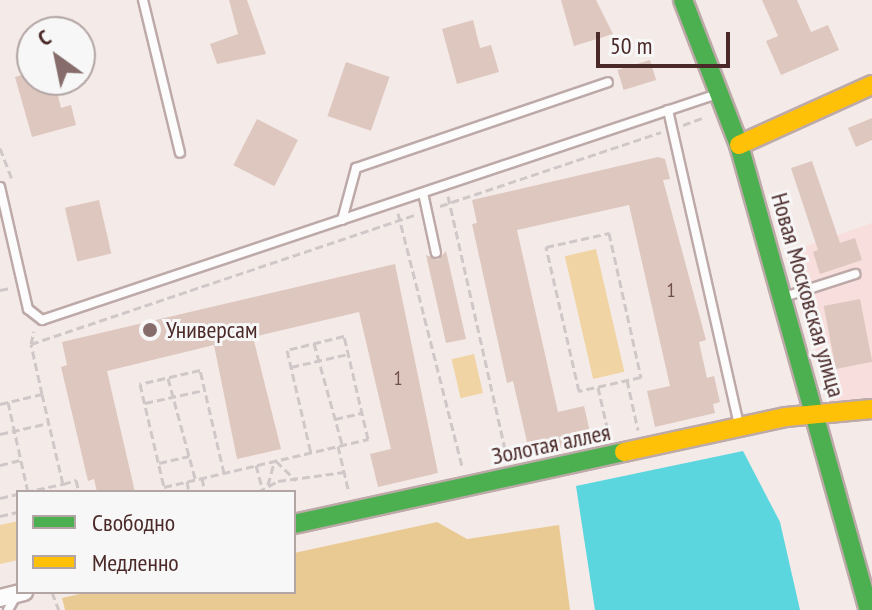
<!DOCTYPE html>
<meta charset="utf-8">
<style>
body{margin:0}
#map{position:relative;width:872px;height:610px;overflow:hidden;background:#f4eae8;font-family:"PT Sans Narrow",sans-serif}
div>[style]{position:absolute}
.built>*{inset:0;background:#f8dedc}
.green>*{inset:0;background:#f1d4a4;transform-origin:0 0}
.forest>*{inset:0;background:#e9ca92}
.water>*{inset:0;background:#5cd6de}
.building>*{inset:0;background:#dec7be;transform-origin:0 0}
.path>*{height:3px;margin-top:-1.5px;transform-origin:0;background:repeating-linear-gradient(90deg,#d0c8c8 0 8px,transparent 0 12px)}
.roads{filter:drop-shadow(2px 0 #bdaaa8) drop-shadow(-2px 0 #bdaaa8) drop-shadow(0 2px #bdaaa8) drop-shadow(0 -2px #bdaaa8)}
.lane>*{height:8px;margin:-4px;padding:0 4px;transform-origin:4px;border-radius:4px;background:#fdfcfc}
.street>*{height:16px;margin:-8px;padding:0 8px;transform-origin:8px;border-radius:8px;background:#fdfcfc}
.fast>*{height:18px;margin:-9px;padding:0 9px;transform-origin:9px;border-radius:9px;background:#4caf50}
.slow>*{height:18px;margin:-9px;padding:0 9px;transform-origin:9px;border-radius:9px;background:#ffc107}
.dots>*{width:22px;height:22px;translate:-50% -50%;box-sizing:border-box;border:4px solid #f7f7f7;border-radius:50%}
span{translate:-50% -50%;white-space:nowrap;text-align:center;line-height:1.15;-webkit-text-stroke:6px #f7f7f7;paint-order:stroke}
.number-label{font-size:20px;color:#6f504e}
.number-label span{-webkit-text-stroke-width:0}
.street-label{font-size:24px;color:#4a2928}
.poi-label{font-size:24px;color:#4a2928}
.left{translate:0 -50%;text-align:left}
.legend{position:absolute;left:16px;top:490px;width:280px;height:104px;box-sizing:border-box;background:#f7f7f7;border:2px solid #b2a5a4;margin:0;padding:10px 14px;list-style:none;font-size:24px;color:#4a2928}
.legend li{display:flex;align-items:center;gap:16px;height:40px}
.legend b{width:40px;border:2px solid #b2a5a4}
.north{position:absolute;left:16px;top:16px;width:80px;height:80px;box-sizing:border-box;background:#f7f7f7;border:2px solid #b2a5a4;border-radius:50%;rotate:327deg;font-size:22px;font-weight:700;line-height:32px;text-align:center;color:#4a2928}
.north::after{content:'';display:block;margin:auto;width:28px;height:36px;background:#866d6b;clip-path:polygon(50% 0,100% 100%,50% 72%,0 100%)}
.scale{position:absolute;left:596px;top:32px;width:134px;height:36px;box-sizing:border-box;border:4px solid #4a2928;border-top:0;padding-left:10px;font-size:24px;line-height:28px;white-space:nowrap;color:#4a2928;-webkit-text-stroke:6px #f7f7f7;paint-order:stroke}
</style>
<div id="map">
<div class="built">
<div style="clip-path:polygon(872px 223px,872px 401px,830px 408px,789px 252px)"></div>
</div>
<div class="green">
<div style="left:596px;top:249px;width:126px;height:32px;rotate:77deg"></div>
<div style="left:474px;top:354px;width:40px;height:23px;rotate:77deg"></div>
<div style="clip-path:polygon(18px 521px,18px 560px,0 564px,0 525px)"></div>
</div>
<div class="forest">
<div style="clip-path:polygon(437px 522px,467px 539px,559px 525px,570px 610px,65px 610px,62px 598px,89px 592px,294px 592px,294px 553px)"></div>
</div>
<div class="water">
<div style="clip-path:polygon(743px 451px,780px 522px,800px 610px,595px 610px,576px 486px)"></div>
</div>
<div class="building">
<div style="clip-path:polygon(229px 0,247px 0,266px 54px,217px 64px,210px 44px,238px 34px)"></div>
<div style="clip-path:polygon(561px 0,596px 0,613px 34px,574px 46px)"></div>
<div style="clip-path:polygon(762px 0,797px 0,811px 32px,828px 25px,839px 50px,781px 75px,766px 41px,778px 36px)"></div>
<div style="clip-path:polygon(473px 20px,480px 48px,491px 45px,499px 72px,457px 84px,442px 29px)"></div>
<div style="left:650px;top:60px;width:21px;height:34px;rotate:73deg"></div>
<div style="left:346px;top:62px;width:46px;height:57px;rotate:19deg"></div>
<div style="clip-path:polygon(32px 72px,32px 80px,54px 80px,61px 108px,71px 105px,76px 125px,32px 137px,15px 77px)"></div>
<div style="clip-path:polygon(872px 118px,872px 140px,856px 147px,848px 128px)"></div>
<div style="left:257px;top:119px;width:46px;height:52px;rotate:27deg"></div>
<div style="clip-path:polygon(658px 157px,665px 159px,670px 179px,663px 180px,706px 340px,699px 342px,707px 378px,714px 376px,720px 402px,713px 404px,715px 413px,655px 427px,647px 391px,670px 386px,629px 205px,517px 230px,558px 412px,584px 406px,592px 441px,530px 455px,513px 381px,507px 383px,472px 224px,477px 223px,472px 200px)"></div>
<div style="clip-path:polygon(812px 161px,840px 243px,855px 238px,862px 260px,820px 274px,813px 252px,818px 250px,791px 168px)"></div>
<div style="left:99px;top:200px;width:55px;height:35px;rotate:77deg"></div>
<div style="clip-path:polygon(446px 251px,466px 339px,446px 343px,426px 255px,438px 260px)"></div>
<div style="clip-path:polygon(395px 264px,438px 473px,378px 487px,370px 454px,391px 449px,359px 312px,253px 337px,281px 449px,237px 459px,214px 345px,107px 371px,135px 492px,97px 492px,94px 479px,88px 481px,61px 367px,67px 365px,62px 342px)"></div>
<div style="left:860px;top:299px;width:64px;height:37px;rotate:79deg"></div>
</div>
<div class="path">
<div style="left:683px;top:125px;width:23px;rotate:-20deg"></div>
<div style="left:0;top:148px;width:33px;rotate:69deg"></div>
<div style="left:448px;top:196px;width:269px;rotate:77.3deg"></div>
<div style="left:440px;top:206px;width:233px;rotate:-18.5deg"></div>
<div style="left:398px;top:213px;width:261px;rotate:75.8deg"></div>
<div style="left:609px;top:233px;width:148px;rotate:77.5deg"></div>
<div style="left:641px;top:377px;width:64px;rotate:167.3deg"></div>
<div style="left:579px;top:391px;width:148px;rotate:-102.9deg"></div>
<div style="left:546px;top:247px;width:65px;rotate:-12.5deg"></div>
<div style="left:0;top:290px;width:11px;rotate:-10deg"></div>
<div style="left:314px;top:343px;width:105px;rotate:74.5deg"></div>
<div style="left:31px;top:344px;width:404px;rotate:-18.6deg"></div>
<div style="left:291px;top:367px;width:58px;rotate:-12.8deg"></div>
<div style="left:168px;top:378px;width:104px;rotate:74.9deg"></div>
<div style="left:627px;top:380px;width:51px;rotate:77.6deg"></div>
<div style="left:598px;top:387px;width:50px;rotate:77.3deg"></div>
<div style="left:42px;top:394px;width:92px;rotate:76.9deg"></div>
<div style="left:63px;top:484px;width:14px;rotate:-17deg"></div>
<div style="left:76px;top:480px;width:12px;rotate:76deg"></div>
<div style="left:8px;top:402px;width:92px;rotate:77.5deg"></div>
<div style="left:145px;top:403px;width:60px;rotate:-12.4deg"></div>
<div style="left:0;top:404px;width:43px;rotate:-13.4deg"></div>
<div style="left:42px;top:394px;width:51px;rotate:-102.4deg"></div>
<div style="left:31px;top:344px;width:13px;rotate:-77deg"></div>
<div style="left:335px;top:419px;width:28px;rotate:-13deg"></div>
<div style="left:0;top:434px;width:50px;rotate:-12.7deg"></div>
<div style="left:338px;top:446px;width:48px;rotate:76.8deg"></div>
<div style="left:276px;top:461px;width:28px;rotate:44deg"></div>
<div style="left:159px;top:463px;width:31px;rotate:-13deg"></div>
<div style="left:0;top:465px;width:21px;rotate:-14deg"></div>
<div style="left:256px;top:465px;width:28px;rotate:75deg"></div>
<div style="left:224px;top:473px;width:106px;rotate:-103.1deg"></div>
<div style="left:200px;top:370px;width:62px;rotate:166.9deg"></div>
<div style="left:140px;top:384px;width:106px;rotate:76.9deg"></div>
<div style="left:164px;top:487px;width:210px;rotate:-13.2deg"></div>
<div style="left:368px;top:439px;width:106px;rotate:-103.1deg"></div>
<div style="left:344px;top:336px;width:59px;rotate:166.2deg"></div>
<div style="left:287px;top:350px;width:106px;rotate:76.9deg"></div>
<div style="left:202px;top:478px;width:14px;rotate:78deg"></div>
<div style="left:187px;top:481px;width:11px;rotate:80deg"></div>
<div style="left:268px;top:485px;width:24px;rotate:-75deg"></div>
<div style="left:25px;top:492px;width:39px;rotate:-12deg"></div>
<div style="left:258px;top:492px;width:23px;rotate:-29deg"></div>
<div style="left:278px;top:481px;width:67px;rotate:-7.8deg"></div>
<div style="left:0;top:498px;width:18px;rotate:-13deg"></div>
<div style="left:0;top:516px;width:18px;rotate:-13deg"></div>
<div style="left:52px;top:592px;width:19px;rotate:69deg"></div>
</div>
<div class="roads">
<div class="lane">
<div style="left:143px;top:0;width:157px;rotate:76.4deg"></div>
<div style="left:668px;top:110px;width:324px;rotate:77.3deg"></div>
<div style="left:0;top:187px;width:125px;rotate:77.1deg"></div>
<div style="left:28px;top:309px;width:18px;rotate:38deg"></div>
<div style="left:42px;top:320px;width:712px;rotate:-18.51deg"></div>
<div style="left:423px;top:193px;width:61px;rotate:77.8deg"></div>
<div style="left:342px;top:220px;width:54px;rotate:-74.9deg"></div>
<div style="left:356px;top:168px;width:266px;rotate:-18.8deg"></div>
<div style="left:784px;top:297px;width:75px;rotate:-17.9deg"></div>
<div style="left:8px;top:610px;width:18px;rotate:-61deg"></div>
</div>
<div class="street">
<div style="left:0;top:598px;width:25px;rotate:-14deg"></div>
</div>
<div class="fast">
<div style="left:683px;top:0;width:155px;rotate:68.9deg"></div>
<div style="left:739px;top:145px;width:483px;rotate:74.4deg"></div>
<div style="left:294px;top:524px;width:338px;rotate:-12.3deg"></div>
</div>
<div class="slow">
<div style="left:739px;top:145px;width:146px;rotate:-24.3deg"></div>
<div style="left:624px;top:452px;width:166px;rotate:-12.2deg"></div>
<div style="left:786px;top:417px;width:86px;rotate:-5.3deg"></div>
</div>
</div>
<div class="dots">
<div style="left:150px;top:330px;background:#866d6b"></div>
</div>
<div class="number-label">
<span style="left:671px;top:290px">1</span>
<span style="left:398px;top:378px">1</span>
</div>
<div class="street-label">
<span style="left:808px;top:295px;rotate:74deg">Новая Московская улица</span>
<span style="left:551px;top:444px;rotate:-12deg">Золотая аллея</span>
</div>
<div class="poi-label">
<span class="left" style="left:166px;top:330px">Универсам</span>
</div>
<ul class="legend">
<li><b style="height:10px;background:#4caf50"></b>Свободно</li>
<li><b style="height:10px;background:#ffc107"></b>Медленно</li>
</ul>
<div class="north">С</div>
<div class="scale">50 m</div>
</div>
